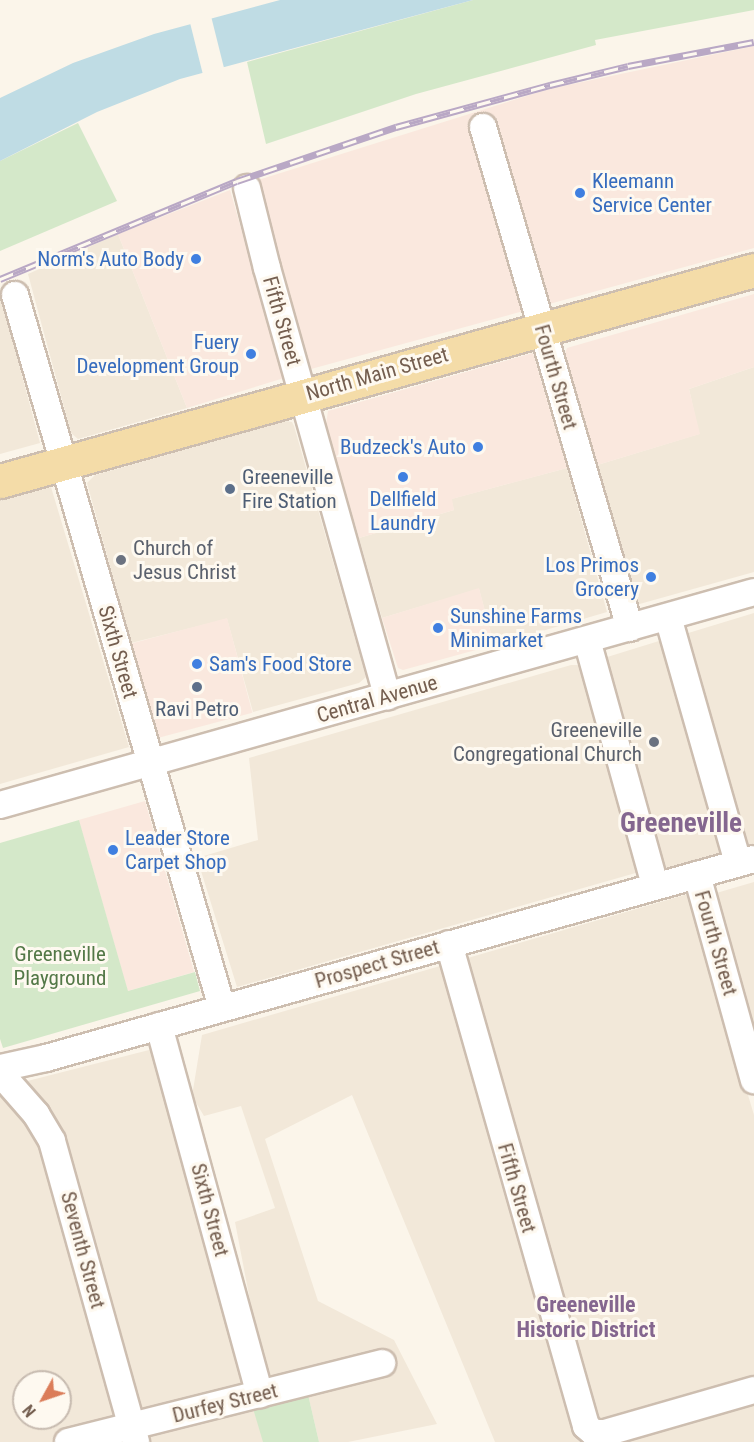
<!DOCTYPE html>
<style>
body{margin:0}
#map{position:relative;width:754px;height:1442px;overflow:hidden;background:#fbf5ea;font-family:"Roboto Condensed",sans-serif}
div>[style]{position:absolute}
.residential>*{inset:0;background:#f2e8d9}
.commercial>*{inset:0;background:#fae8de;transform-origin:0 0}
.green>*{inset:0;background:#d4e8c9}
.water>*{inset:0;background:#bfdce4}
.pier>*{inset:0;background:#fbf5ea;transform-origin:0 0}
.roads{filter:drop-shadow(2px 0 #cdbeb0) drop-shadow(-2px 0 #cdbeb0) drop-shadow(0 2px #cdbeb0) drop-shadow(0 -2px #cdbeb0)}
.minor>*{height:26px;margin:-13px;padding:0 13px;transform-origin:13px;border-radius:13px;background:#fff}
.major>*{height:33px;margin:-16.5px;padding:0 16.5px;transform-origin:16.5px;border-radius:16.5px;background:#f4dca8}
.rail>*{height:7px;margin-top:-3.5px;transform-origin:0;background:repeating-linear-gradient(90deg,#fef9f0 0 14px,#b9a8c5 0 28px);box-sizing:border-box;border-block:2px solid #b9a8c5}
.dots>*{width:16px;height:16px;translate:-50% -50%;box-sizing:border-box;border:3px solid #fef9f0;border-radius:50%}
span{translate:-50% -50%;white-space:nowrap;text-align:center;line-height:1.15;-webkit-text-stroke:6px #fef9f0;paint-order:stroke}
.shop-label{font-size:21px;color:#366cbe}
.left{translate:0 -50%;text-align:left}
.right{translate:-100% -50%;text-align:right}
.street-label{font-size:21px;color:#745e4f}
.service-label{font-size:21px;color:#4e5e75}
.worship-label{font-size:21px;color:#5b616d}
.park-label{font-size:21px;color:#537847}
.neighbourhood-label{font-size:22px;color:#84668f;font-weight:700}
.district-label{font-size:27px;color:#84668f;font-weight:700}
.north{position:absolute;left:12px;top:1370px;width:60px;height:60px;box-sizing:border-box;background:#fef9f0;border:2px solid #c7bbb0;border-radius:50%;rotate:230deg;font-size:16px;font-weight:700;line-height:24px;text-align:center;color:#745e4f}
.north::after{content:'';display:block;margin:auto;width:21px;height:27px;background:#db7d59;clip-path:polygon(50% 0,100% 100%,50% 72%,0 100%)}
</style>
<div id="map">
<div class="residential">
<div style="clip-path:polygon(118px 234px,187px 408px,78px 439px,71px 433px,28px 274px)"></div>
<div style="clip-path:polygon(0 293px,40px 443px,0 454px)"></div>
<div style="clip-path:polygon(754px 367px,754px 572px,636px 605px,594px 466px,699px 434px,689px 389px)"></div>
<div style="clip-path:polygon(285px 421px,292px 422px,294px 426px,366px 677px,359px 683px,253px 712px,227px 619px,131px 643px,87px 483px,95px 475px)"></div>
<div style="clip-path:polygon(567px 468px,607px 612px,494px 645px,479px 589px,382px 618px,359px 538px,454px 510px,451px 499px)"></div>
<div style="clip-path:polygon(51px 487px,129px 747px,0 784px,0 501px)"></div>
<div style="clip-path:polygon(754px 613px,754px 846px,746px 848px,685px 634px)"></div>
<div style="clip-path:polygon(659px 641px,664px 643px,722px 849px,719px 853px,663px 869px,604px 658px)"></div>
<div style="clip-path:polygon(571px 665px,578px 665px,585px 671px,646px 870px,237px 987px,197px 858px,258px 840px,249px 758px)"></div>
<div style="clip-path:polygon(754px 882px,754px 1037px,713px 894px)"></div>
<div style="clip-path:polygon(688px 894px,754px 1115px,754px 1442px,495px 1442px,352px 1095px,265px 1139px,318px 1301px,394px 1340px,437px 1424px,348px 1442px,319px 1442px,307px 1390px,266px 1384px,235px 1222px,275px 1208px,241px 1106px,204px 1116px,192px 1096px,202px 1035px)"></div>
<div style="clip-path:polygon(evenodd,153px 1049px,264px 1442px,0 1442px,0 1088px,153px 1049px,24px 1382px,60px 1382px,60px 1418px,24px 1418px,24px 1382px)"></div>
</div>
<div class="commercial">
<div style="clip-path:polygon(754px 46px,754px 248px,311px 369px,255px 181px,549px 89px)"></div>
<div style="clip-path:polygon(230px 190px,284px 378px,187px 408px,118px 234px)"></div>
<div style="clip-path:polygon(754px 294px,754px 367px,689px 389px,700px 434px,594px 466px,564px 356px,567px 348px)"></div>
<div style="clip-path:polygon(533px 353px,567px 468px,452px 499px,454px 510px,359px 538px,326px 424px,328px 411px)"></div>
<div style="clip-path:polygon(479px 588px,494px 645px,403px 670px,398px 668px,382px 618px)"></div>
<div style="left:227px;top:618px;width:98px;height:99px;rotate:75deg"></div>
<div style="left:145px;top:801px;width:178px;height:69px;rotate:74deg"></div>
</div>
<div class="green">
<div style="clip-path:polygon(473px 0,754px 0,754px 10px,595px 40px,596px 45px,416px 94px,266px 144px,247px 62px)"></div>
<div style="clip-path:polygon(78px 123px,117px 201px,0 251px,0 161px)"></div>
<div style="clip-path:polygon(79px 820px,128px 991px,195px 972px,200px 991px,3px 1048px,0 1039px,0 843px)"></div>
<div style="clip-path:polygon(307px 1390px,319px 1442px,263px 1442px,252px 1405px)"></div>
</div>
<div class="water">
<div style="clip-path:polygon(280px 0,473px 0,180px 79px,97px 112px,0 161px,0 98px,73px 63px,154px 34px)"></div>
</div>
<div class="pier">
<div style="left:211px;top:16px;width:58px;height:22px;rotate:76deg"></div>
</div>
<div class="roads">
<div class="minor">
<div style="left:483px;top:127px;width:522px;rotate:73.65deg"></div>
<div style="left:247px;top:188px;width:82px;rotate:76deg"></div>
<div style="left:267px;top:268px;width:445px;rotate:74.3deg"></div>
<div style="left:15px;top:295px;width:742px;rotate:73.81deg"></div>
<div style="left:668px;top:617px;width:256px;rotate:74.1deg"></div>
<div style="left:587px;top:640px;width:255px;rotate:74.5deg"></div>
<div style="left:0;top:805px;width:784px;rotate:-15.77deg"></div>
<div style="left:697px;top:875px;width:213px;rotate:74.5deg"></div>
<div style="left:449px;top:944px;width:501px;rotate:74.13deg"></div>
<div style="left:586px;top:1426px;width:11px;rotate:41deg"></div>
<div style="left:594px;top:1433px;width:11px"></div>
<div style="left:605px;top:1433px;width:155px;rotate:-16.1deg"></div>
<div style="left:159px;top:1026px;width:382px;rotate:74.7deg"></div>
<div style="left:0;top:1068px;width:47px;rotate:-12.3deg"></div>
<div style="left:46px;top:1058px;width:735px;rotate:-15.7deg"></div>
<div style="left:0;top:1073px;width:55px;rotate:48.7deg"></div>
<div style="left:36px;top:1114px;width:31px;rotate:59deg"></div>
<div style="left:52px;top:1141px;width:313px;rotate:74.4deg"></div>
<div style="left:68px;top:1442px;width:324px;rotate:-14.1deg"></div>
</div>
<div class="major">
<div style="left:0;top:481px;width:783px;rotate:-15.63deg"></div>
</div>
</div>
<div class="rail">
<div style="left:0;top:279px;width:256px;rotate:-22.5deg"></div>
<div style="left:237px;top:181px;width:168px;rotate:-18.8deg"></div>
<div style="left:396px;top:127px;width:160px;rotate:-15.3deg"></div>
<div style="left:550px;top:85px;width:80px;rotate:-13.7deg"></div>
<div style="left:628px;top:66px;width:128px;rotate:-10.8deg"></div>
</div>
<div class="dots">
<div style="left:580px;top:193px;background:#3f7fe0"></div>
<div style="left:196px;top:259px;background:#3f7fe0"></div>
<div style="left:251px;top:354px;background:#3f7fe0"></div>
<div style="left:478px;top:447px;background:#3f7fe0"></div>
<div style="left:403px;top:477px;background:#3f7fe0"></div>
<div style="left:230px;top:489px;background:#5c6f8a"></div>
<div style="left:121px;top:560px;background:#6b7280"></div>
<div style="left:651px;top:577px;background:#3f7fe0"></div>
<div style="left:438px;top:628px;background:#3f7fe0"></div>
<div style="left:197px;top:664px;background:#3f7fe0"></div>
<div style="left:197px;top:687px;background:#5c6f8a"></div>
<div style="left:654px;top:742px;background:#6b7280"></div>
<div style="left:113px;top:850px;background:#3f7fe0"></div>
</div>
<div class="shop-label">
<span class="left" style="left:592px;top:193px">Kleemann<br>Service Center</span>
<span class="right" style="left:184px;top:259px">Norm's Auto Body</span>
<span class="right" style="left:239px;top:354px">Fuery<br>Development Group</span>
<span class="right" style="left:466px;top:447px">Budzeck's Auto</span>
<span style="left:403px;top:511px">Dellfield<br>Laundry</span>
<span class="right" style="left:639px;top:577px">Los Primos<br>Grocery</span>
<span class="left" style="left:450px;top:628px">Sunshine Farms<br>Minimarket</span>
<span class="left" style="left:209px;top:664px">Sam's Food Store</span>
<span class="left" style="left:125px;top:850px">Leader Store<br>Carpet Shop</span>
</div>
<div class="street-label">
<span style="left:282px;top:321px;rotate:74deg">Fifth Street</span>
<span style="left:377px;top:374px;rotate:-16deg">North Main Street</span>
<span style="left:556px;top:377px;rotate:74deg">Fourth Street</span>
<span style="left:118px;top:652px;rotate:74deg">Sixth Street</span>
<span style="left:377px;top:699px;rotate:-16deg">Central Avenue</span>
<span style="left:716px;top:943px;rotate:74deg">Fourth Street</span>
<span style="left:377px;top:964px;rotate:-16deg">Prospect Street</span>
<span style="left:517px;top:1188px;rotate:74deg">Fifth Street</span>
<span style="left:210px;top:1210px;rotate:75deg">Sixth Street</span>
<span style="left:83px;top:1250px;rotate:75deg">Seventh Street</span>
<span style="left:225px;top:1403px;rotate:-14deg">Durfey Street</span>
</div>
<div class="service-label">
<span class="left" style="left:242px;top:489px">Greeneville<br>Fire Station</span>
<span style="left:197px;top:709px">Ravi Petro</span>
</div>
<div class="worship-label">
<span class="left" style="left:133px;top:560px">Church of<br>Jesus Christ</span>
<span class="right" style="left:642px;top:742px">Greeneville<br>Congregational Church</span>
</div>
<div class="park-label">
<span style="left:60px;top:966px">Greeneville<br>Playground</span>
</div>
<div class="neighbourhood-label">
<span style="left:586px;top:1317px">Greeneville<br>Historic District</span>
</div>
<div class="district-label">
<span style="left:681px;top:824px">Greeneville</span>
</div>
<div class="north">N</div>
</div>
